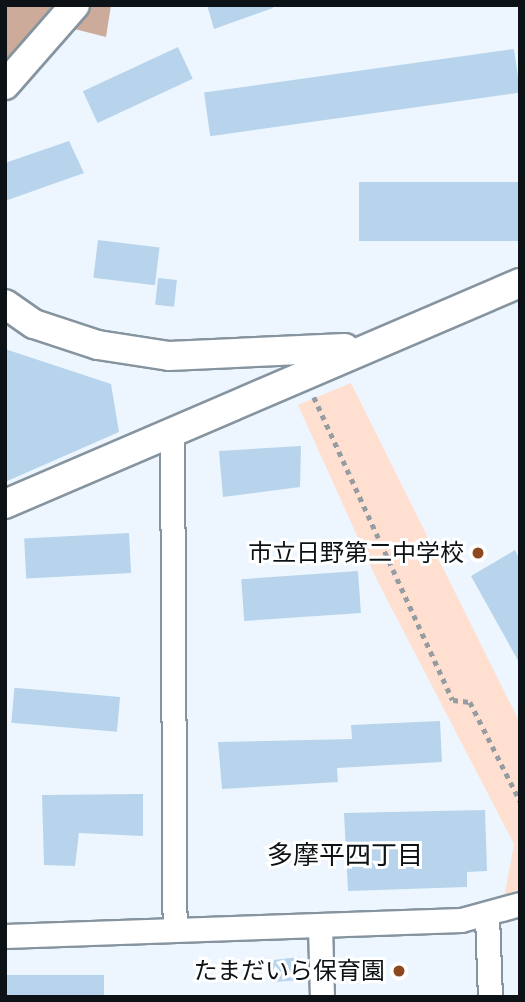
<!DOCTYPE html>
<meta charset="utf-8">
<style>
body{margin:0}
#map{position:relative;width:525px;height:1002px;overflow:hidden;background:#edf6fe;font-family:"Titillium Web","Noto Sans JP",sans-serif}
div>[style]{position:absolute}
.green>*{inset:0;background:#ffdfcf}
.forest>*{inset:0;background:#ccab9a}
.building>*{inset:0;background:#b7d4ec;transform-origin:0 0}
.path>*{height:4.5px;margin-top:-2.25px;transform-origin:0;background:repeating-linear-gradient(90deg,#959da3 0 5px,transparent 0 10px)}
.roads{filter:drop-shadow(2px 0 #8694a0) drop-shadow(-2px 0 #8694a0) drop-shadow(0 2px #8694a0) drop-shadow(0 -2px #8694a0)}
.minor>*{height:23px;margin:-11.5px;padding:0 11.5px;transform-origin:11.5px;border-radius:11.5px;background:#fff}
.tertiary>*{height:28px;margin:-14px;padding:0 14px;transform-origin:14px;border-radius:14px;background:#fff}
.dots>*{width:19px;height:19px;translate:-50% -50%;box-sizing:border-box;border:4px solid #fff;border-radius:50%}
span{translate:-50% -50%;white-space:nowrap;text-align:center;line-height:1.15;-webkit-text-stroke:6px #fff;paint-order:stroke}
.poi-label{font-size:24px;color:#0c1216}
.right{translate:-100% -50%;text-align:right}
.neighbourhood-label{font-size:26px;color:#0c1216}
.frame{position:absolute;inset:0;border:7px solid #0c1216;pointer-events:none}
</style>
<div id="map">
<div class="green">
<div style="clip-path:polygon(351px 383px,520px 723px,520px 890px,504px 898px,514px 844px,378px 582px,298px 405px)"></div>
</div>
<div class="forest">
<div style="clip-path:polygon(111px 5px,106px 37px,47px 22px,5px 69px,5px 6px)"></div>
</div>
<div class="building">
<div style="clip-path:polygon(207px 5px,272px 5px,273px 8px,214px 29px)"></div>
<div style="left:178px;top:47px;width:35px;height:105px;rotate:65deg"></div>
<div style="left:514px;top:49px;width:44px;height:313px;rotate:82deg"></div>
<div style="clip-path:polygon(69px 141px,84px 173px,5px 201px,5px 163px)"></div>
<div style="left:520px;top:182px;width:59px;height:161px;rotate:90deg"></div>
<div style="left:98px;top:240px;width:62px;height:38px;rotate:7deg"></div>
<div style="left:158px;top:278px;width:19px;height:27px;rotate:6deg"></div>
<div style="clip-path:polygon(5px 349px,111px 384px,119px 432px,5px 482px)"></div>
<div style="clip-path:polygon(301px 446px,300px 487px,223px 497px,219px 451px)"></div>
<div style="left:129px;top:533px;width:40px;height:105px;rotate:87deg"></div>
<div style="clip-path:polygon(515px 550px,520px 561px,520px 664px,471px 576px)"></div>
<div style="left:358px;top:571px;width:42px;height:117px;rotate:86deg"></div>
<div style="left:120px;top:697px;width:35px;height:106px;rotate:95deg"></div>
<div style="clip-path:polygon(440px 721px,442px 762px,337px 768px,338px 782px,222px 789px,218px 742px,352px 739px,351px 725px)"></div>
<div style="clip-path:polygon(143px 794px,143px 836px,79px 833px,75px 866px,44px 865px,42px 795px)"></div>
<div style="clip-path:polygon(485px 810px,487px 871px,467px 872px,467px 887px,348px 891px,344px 813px)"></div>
<div style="clip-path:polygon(300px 957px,300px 980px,273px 982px,273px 960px)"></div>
<div style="left:104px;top:975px;width:22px;height:99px;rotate:90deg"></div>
</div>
<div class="path">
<div style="left:314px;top:397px;width:333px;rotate:65.4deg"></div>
<div style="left:453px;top:700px;width:17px;rotate:7deg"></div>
<div style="left:470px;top:702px;width:111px;rotate:63.2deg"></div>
</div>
<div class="roads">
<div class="minor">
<div style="left:172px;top:432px;width:497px;rotate:89.7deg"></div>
<div style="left:487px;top:916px;width:81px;rotate:87.9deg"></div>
<div style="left:320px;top:926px;width:71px;rotate:88.4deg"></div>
<div style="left:5px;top:936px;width:456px;rotate:-2deg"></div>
<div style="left:461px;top:920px;width:61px;rotate:-15.2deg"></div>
</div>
<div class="tertiary">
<div style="left:5px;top:85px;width:106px;rotate:-48.8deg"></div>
<div style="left:5px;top:304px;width:35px;rotate:35deg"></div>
<div style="left:34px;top:324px;width:67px;rotate:18.2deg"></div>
<div style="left:98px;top:345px;width:72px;rotate:8.8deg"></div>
<div style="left:169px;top:356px;width:176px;rotate:-2.6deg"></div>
<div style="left:5px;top:504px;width:560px;rotate:-23.23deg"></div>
</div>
</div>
<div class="dots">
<div style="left:478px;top:553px;background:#8d481f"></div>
<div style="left:399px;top:971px;background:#8d481f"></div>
</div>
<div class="poi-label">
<span class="right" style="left:464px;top:553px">市立日野第二中学校</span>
<span class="right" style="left:385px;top:971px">たまだいら保育園</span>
</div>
<div class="neighbourhood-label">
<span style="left:345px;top:855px">多摩平四丁目</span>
</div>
<div class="frame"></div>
</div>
